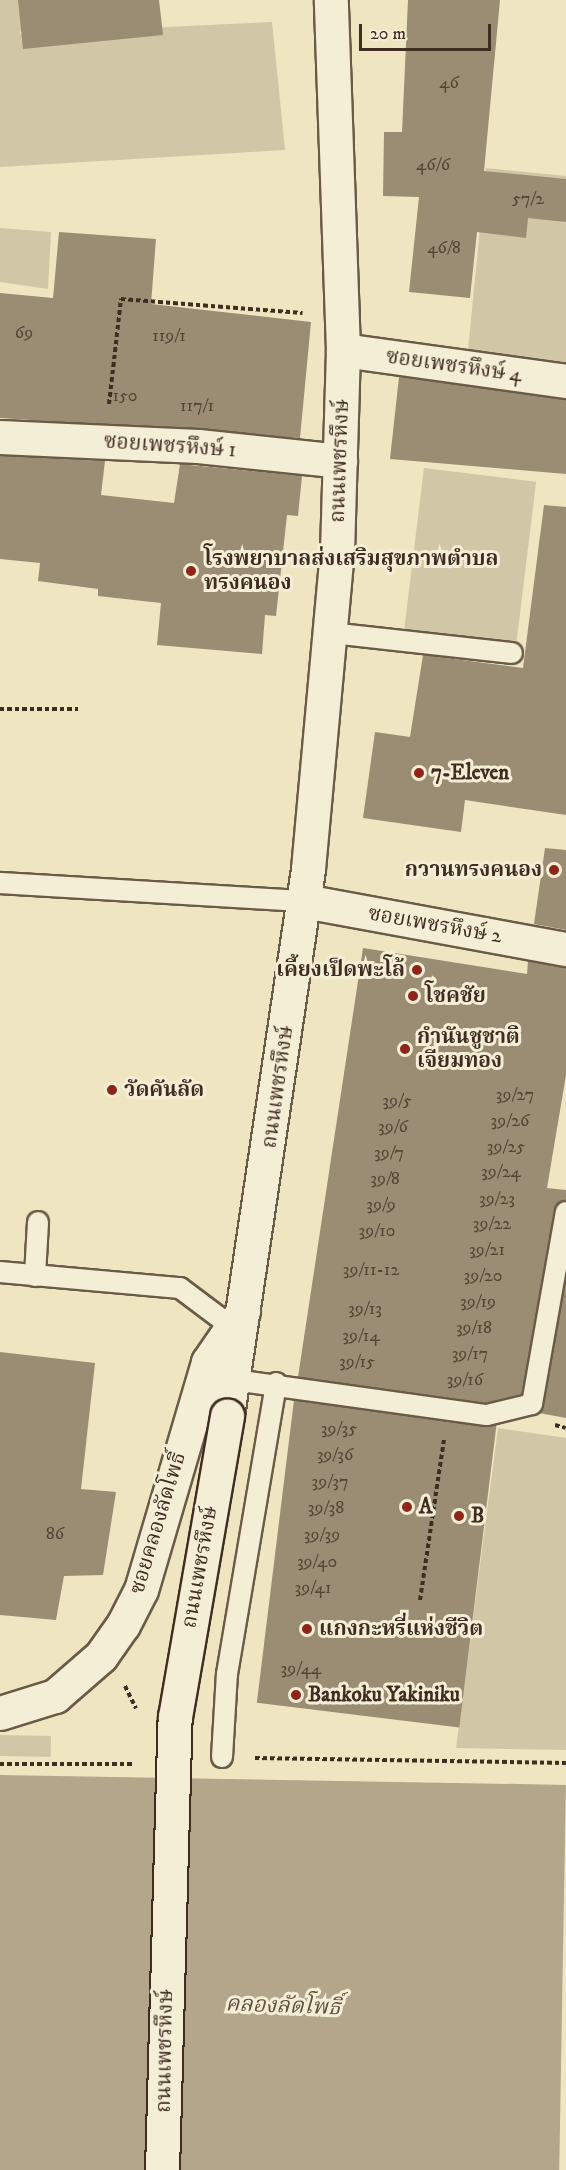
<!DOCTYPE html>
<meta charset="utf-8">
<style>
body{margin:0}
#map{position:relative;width:566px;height:2170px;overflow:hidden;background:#efe5c1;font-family:"IM FELL DW Pica","Noto Serif Thai",serif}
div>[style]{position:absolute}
.green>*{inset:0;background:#d1c6a6;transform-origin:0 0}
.water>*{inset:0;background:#b3a68a;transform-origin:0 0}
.building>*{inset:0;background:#9a8d74;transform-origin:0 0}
.path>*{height:4px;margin-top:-2px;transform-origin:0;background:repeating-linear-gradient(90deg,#3e2d20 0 4.5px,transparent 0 7.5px)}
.roads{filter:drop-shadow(2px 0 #6a5b48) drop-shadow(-2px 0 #6a5b48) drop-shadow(0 2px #6a5b48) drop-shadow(0 -2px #6a5b48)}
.service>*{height:20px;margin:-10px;padding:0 10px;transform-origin:10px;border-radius:10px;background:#f5eed7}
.minor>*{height:33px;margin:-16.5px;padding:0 16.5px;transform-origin:16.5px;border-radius:16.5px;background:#f5eed7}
.secondary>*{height:33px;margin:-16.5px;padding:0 16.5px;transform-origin:16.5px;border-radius:16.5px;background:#f5eed7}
.bridges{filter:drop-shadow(2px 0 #3e2d20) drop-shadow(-2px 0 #3e2d20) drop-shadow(0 2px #3e2d20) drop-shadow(0 -2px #3e2d20)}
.secondary-bridge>*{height:33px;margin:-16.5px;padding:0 16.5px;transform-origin:16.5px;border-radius:16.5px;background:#f5eed7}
.dots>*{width:16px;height:16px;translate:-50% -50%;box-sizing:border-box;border:3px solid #f5eed7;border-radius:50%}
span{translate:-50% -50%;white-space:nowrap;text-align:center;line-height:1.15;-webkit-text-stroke:6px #f5eed7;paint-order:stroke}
.number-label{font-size:18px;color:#554535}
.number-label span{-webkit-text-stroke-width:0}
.street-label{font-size:21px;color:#3e2d20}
.poi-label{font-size:21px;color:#3e2d20;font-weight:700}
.left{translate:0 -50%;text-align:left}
.right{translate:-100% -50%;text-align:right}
.water-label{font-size:22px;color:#615140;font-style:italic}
.scale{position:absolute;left:359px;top:24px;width:132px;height:27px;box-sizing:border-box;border:3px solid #3e2d20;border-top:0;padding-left:8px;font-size:18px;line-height:21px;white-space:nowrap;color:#3e2d20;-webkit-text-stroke:4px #f5eed7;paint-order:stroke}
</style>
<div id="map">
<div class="green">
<div style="clip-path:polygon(0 0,29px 0,20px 34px,272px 22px,285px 150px,0 167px)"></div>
<div style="clip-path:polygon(486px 168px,566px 176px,566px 368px,468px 350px)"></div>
<div style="clip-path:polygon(0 228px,51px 232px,48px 289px,0 282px)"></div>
<div style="left:424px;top:468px;width:113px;height:164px;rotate:7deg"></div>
<div style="clip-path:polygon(498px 1428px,566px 1438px,566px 1750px,456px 1748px)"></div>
<div style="left:0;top:1735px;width:51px;height:21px;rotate:1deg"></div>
</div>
<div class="water">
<div style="left:0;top:1775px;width:566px;height:395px;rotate:1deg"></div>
</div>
<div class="building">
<div style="clip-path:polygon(18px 0,159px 0,163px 35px,23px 49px)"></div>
<div style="clip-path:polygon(408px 0,500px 0,484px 171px,566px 179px,566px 222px,528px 218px,526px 238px,477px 232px,470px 298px,409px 292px,419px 197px,383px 196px,384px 132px,402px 132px)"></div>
<div style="clip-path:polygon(59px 232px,156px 239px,151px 304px,311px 322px,300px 438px,0 418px,0 293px,53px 298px)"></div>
<div style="clip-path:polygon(399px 377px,566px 399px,566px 474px,390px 459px)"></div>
<div style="clip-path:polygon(0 456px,105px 461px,101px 495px,174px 503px,180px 464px,302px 476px,298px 516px,287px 515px,276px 616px,265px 615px,262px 654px,157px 645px,161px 603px,98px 596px,98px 589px,38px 581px,40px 563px,0 559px)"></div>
<div style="clip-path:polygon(544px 505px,566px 507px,566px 815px,465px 800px,461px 832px,363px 818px,375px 732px,410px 737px,423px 655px,523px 668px)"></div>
<div style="clip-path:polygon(545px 848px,566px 850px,566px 930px,534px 924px)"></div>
<div style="clip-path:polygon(363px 948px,527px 974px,528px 961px,566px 967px,566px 1075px,547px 1188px,566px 1190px,566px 1200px,554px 1210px,522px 1394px,486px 1403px,298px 1377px)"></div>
<div style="clip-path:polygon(566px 1281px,566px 1418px,539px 1413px)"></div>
<div style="clip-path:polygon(0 1352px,95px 1363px,81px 1489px,116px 1492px,103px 1575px,64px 1576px,56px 1620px,0 1615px)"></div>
<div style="left:294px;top:1400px;width:204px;height:305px;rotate:7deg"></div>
</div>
<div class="path">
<div style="left:109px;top:404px;width:106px;rotate:-83.5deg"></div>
<div style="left:121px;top:299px;width:182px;rotate:4.4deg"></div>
<div style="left:0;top:709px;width:78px"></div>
<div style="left:555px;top:1425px;width:11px;rotate:15deg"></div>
<div style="left:420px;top:1600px;width:162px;rotate:-81.5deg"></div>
<div style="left:125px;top:1686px;width:25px;rotate:64deg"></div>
<div style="left:255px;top:1758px;width:311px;rotate:0.9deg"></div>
<div style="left:0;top:1764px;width:134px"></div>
</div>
<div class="roads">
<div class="service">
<div style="left:331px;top:633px;width:182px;rotate:6.3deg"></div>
<div style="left:0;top:883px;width:305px;rotate:3.4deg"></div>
<div style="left:0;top:1272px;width:181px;rotate:5.1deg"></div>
<div style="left:180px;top:1288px;width:65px;rotate:36.9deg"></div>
<div style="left:35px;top:1276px;width:54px;rotate:-86.8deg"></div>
<div style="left:234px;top:1380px;width:255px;rotate:7.9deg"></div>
<div style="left:487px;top:1415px;width:46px;rotate:-13.7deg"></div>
<div style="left:532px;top:1404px;width:195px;rotate:-80deg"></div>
<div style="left:222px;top:1757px;width:83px;rotate:-86.6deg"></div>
<div style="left:227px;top:1674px;width:295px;rotate:-80.4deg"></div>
</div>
<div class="minor">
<div style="left:343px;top:350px;width:225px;rotate:7.9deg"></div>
<div style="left:0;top:437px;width:198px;rotate:2.6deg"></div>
<div style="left:198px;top:446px;width:143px;rotate:6deg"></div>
<div style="left:304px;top:901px;width:266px;rotate:10.4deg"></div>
<div style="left:0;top:1713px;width:58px;rotate:-17.2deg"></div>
<div style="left:55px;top:1696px;width:61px;rotate:-41deg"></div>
<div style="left:101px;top:1656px;width:38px;rotate:-55deg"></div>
<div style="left:123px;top:1625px;width:39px;rotate:-63deg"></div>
<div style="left:141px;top:1590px;width:238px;rotate:-73.6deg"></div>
<div style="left:208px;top:1362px;width:62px;rotate:-55.5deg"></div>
</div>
<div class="secondary">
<div style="left:227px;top:1415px;width:552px;rotate:-81.56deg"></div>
<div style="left:308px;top:869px;width:318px;rotate:-84.8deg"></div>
<div style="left:337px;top:552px;width:202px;rotate:-88.3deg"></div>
<div style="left:343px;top:350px;width:350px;rotate:-92deg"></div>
</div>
</div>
<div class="bridges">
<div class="secondary-bridge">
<div style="left:162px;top:2170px;width:453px;rotate:-88.4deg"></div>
<div style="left:175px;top:1717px;width:306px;rotate:-80.2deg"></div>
</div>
</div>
<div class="dots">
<div style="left:191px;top:571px;background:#8f2418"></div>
<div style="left:419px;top:773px;background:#8f2418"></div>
<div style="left:554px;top:870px;background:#8f2418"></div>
<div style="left:417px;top:970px;background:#8f2418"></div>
<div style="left:413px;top:996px;background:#8f2418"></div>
<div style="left:405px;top:1049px;background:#8f2418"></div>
<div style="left:112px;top:1090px;background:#8f2418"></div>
<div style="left:407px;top:1507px;background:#8f2418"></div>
<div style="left:459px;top:1516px;background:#8f2418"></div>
<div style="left:307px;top:1629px;background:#8f2418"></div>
<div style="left:296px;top:1695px;background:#8f2418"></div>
</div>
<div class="number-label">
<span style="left:449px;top:83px">46</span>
<span style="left:433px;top:165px">46/6</span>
<span style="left:528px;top:199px">57/2</span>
<span style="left:444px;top:248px">46/8</span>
<span style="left:24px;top:333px">69</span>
<span style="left:169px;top:336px">119/1</span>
<span style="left:125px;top:396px">150</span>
<span style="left:197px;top:406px">117/1</span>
<span style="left:515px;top:1095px">39/27</span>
<span style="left:397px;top:1101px">39/5</span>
<span style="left:510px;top:1121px">39/26</span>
<span style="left:393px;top:1127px">39/6</span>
<span style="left:506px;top:1147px">39/25</span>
<span style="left:389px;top:1153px">39/7</span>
<span style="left:501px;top:1172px">39/24</span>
<span style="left:385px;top:1179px">39/8</span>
<span style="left:497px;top:1199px">39/23</span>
<span style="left:381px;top:1205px">39/9</span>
<span style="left:492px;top:1224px">39/22</span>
<span style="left:377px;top:1231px">39/10</span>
<span style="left:487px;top:1250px">39/21</span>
<span style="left:371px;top:1270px">39/11-12</span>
<span style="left:483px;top:1276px">39/20</span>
<span style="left:478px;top:1302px">39/19</span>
<span style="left:365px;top:1309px">39/13</span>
<span style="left:474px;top:1328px">39/18</span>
<span style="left:361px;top:1336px">39/14</span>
<span style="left:470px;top:1354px">39/17</span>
<span style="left:357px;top:1362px">39/15</span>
<span style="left:465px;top:1380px">39/16</span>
<span style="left:339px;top:1429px">39/35</span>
<span style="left:335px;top:1455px">39/36</span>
<span style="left:330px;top:1482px">39/37</span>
<span style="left:326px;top:1508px">39/38</span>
<span style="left:55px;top:1534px">86</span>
<span style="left:322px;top:1535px">39/39</span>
<span style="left:317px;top:1562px">39/40</span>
<span style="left:313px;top:1588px">39/41</span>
<span style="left:301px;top:1669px">39/44</span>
</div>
<div class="street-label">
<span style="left:454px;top:366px;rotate:8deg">ซอยเพชรหึงษ์ 4</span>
<span style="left:170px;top:446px;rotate:4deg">ซอยเพชรหึงษ์ 1</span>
<span style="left:340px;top:461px;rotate:-88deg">ถนนเพชรหึงษ์</span>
<span style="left:435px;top:925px;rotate:10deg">ซอยเพชรหึงษ์ 2</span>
<span style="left:278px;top:1087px;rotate:-82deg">ถนนเพชรหึงษ์</span>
<span style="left:158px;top:1523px;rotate:-73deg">ซอยคลองลัดโพธิ์</span>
<span style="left:200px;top:1567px;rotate:-80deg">ถนนเพชรหึงษ์</span>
<span style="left:165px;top:2051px;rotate:-89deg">ถนนเพชรหึงษ์</span>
</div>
<div class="poi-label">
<span class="left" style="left:204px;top:571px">โรงพยาบาลส่งเสริมสุขภาพตำบล<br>ทรงคนอง</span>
<span class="left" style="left:431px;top:773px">7-Eleven</span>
<span class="right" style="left:542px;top:870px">กวานทรงคนอง</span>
<span class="right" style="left:405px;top:970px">เคี้ยงเป็ดพะโล้</span>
<span class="left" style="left:425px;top:996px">โชคชัย</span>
<span class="left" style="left:417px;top:1049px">กำนันชูชาติ<br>เจียมทอง</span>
<span class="left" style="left:124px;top:1090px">วัดคันลัด</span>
<span class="left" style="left:419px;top:1507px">A</span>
<span class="left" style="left:471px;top:1516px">B</span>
<span class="left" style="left:319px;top:1629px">แกงกะหรี่แห่งชีวิต</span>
<span class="left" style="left:308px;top:1695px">Bankoku Yakiniku</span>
</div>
<div class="water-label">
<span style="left:283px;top:2006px;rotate:2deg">คลองลัดโพธิ์</span>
</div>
<div class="scale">20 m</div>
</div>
